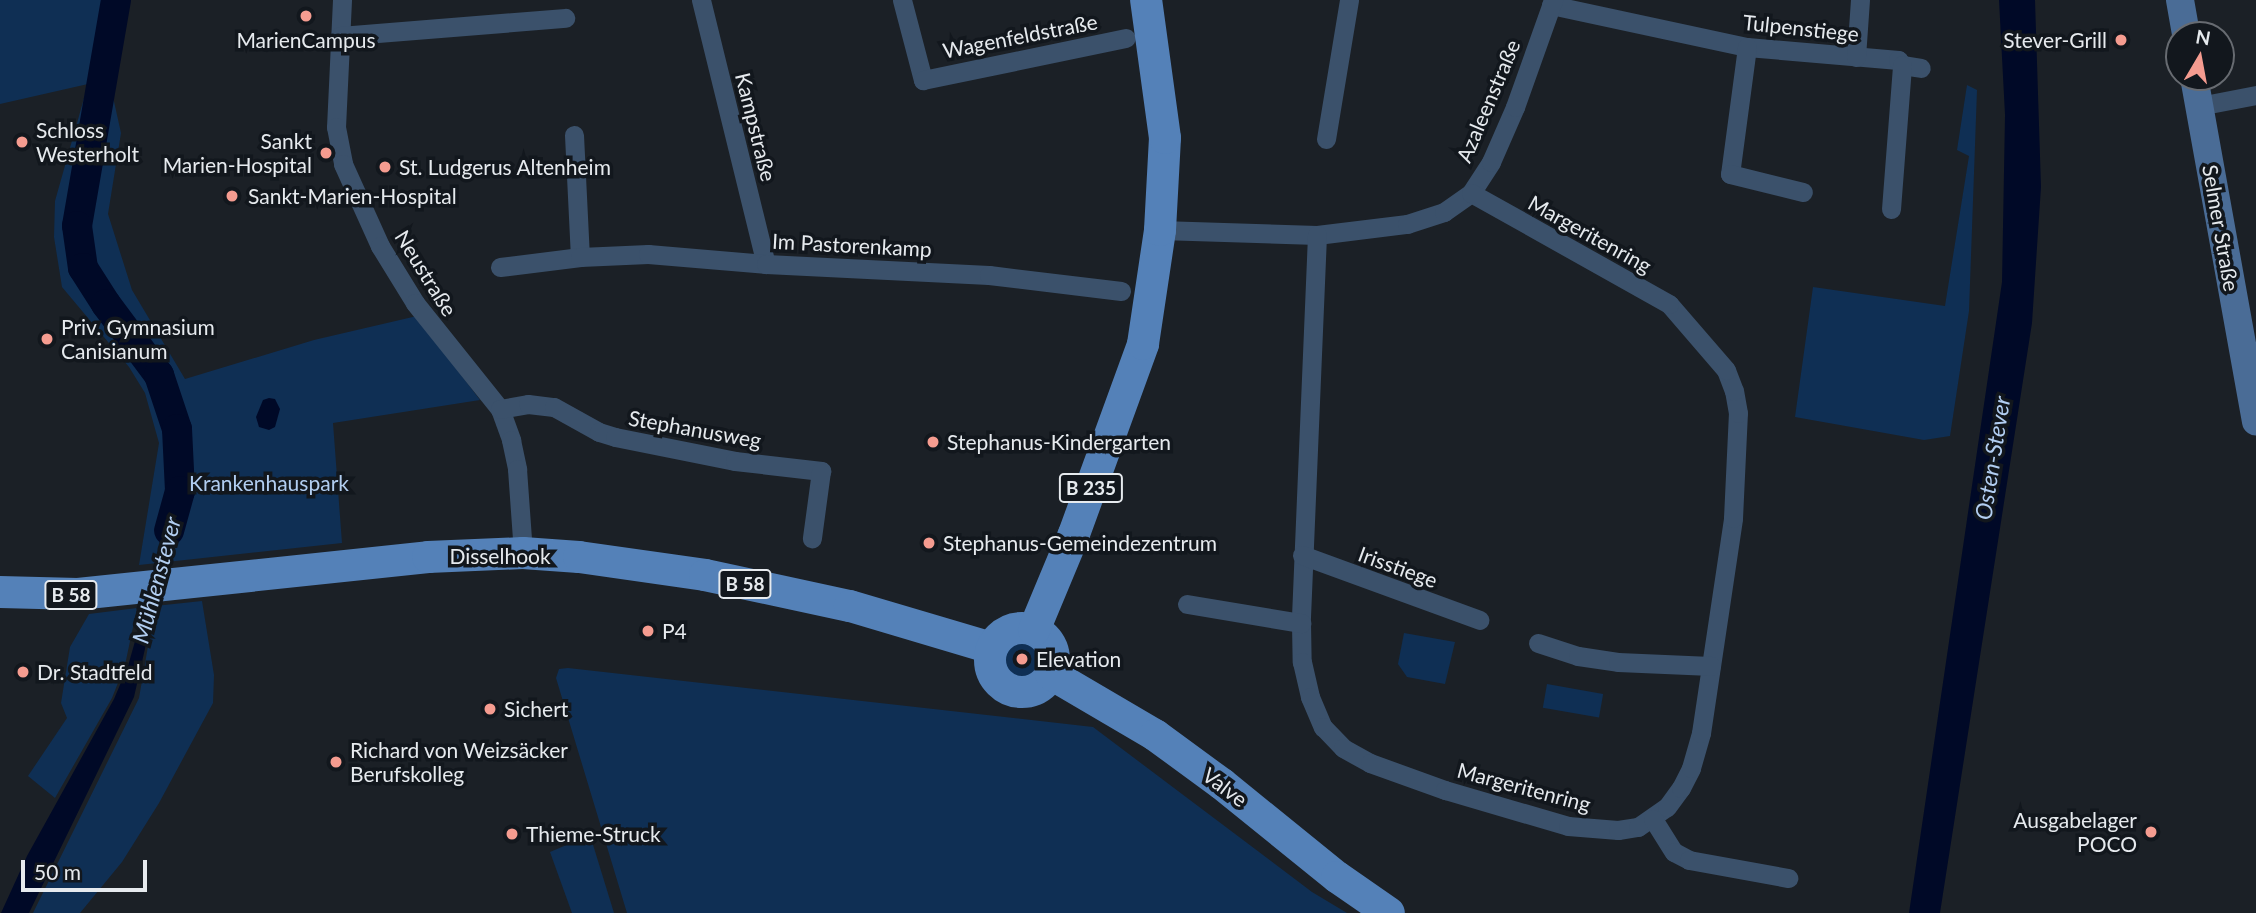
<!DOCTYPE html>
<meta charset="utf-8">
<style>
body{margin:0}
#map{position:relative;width:2256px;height:913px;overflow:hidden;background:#1b2026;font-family:Lato,sans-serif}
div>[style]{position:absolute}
.green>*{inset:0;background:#0f2f54;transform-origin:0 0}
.round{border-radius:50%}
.water>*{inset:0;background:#000927}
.river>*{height:30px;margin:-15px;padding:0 15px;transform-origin:15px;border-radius:15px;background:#000927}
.street>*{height:19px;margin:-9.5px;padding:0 9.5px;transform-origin:9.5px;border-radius:9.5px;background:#3b516b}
.secondary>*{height:28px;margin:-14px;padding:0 14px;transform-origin:14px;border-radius:14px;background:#4a6c96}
.primary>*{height:32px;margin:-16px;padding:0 16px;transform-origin:16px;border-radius:16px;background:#5481b8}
.primary>.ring{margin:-16px;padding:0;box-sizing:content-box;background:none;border:32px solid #5481b8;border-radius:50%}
.dots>*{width:19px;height:19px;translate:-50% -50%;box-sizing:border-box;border:4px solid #12171d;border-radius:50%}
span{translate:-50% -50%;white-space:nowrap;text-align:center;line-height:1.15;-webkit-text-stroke:7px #12171d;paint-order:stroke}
.shield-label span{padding:2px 5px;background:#12171d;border:2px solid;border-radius:5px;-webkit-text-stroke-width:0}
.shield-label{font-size:19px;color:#e6eaee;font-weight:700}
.street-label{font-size:21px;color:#e6eaee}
.poi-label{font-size:21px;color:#e6eaee}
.right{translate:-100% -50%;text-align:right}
.left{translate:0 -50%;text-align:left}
.park-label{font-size:21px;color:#b1cdf0}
.water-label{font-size:23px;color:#b2cef1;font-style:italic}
.north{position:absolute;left:2165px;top:21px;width:70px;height:70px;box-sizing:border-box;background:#12171d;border:2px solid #676b71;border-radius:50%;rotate:10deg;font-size:19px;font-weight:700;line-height:28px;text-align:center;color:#e6eaee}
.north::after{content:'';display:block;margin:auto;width:24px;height:32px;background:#f59c90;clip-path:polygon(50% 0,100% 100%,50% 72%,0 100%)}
.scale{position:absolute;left:21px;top:860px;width:126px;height:32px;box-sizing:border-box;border:4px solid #e6eaee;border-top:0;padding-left:9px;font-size:21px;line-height:24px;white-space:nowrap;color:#e6eaee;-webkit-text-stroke:5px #12171d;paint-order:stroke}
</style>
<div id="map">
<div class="green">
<div style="clip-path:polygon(0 0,129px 0,111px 88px,121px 133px,108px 214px,132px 290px,185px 379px,314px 340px,417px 316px,480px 400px,333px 423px,342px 543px,139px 565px,159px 443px,145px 393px,129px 367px,62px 287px,54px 237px,55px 201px,88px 84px,0 104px)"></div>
<div style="clip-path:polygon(1967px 85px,1977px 90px,1969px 311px,1950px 436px,1924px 440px,1795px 417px,1813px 287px,1945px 306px,1969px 156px,1957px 150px)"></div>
<div style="clip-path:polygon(202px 601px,214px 675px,213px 703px,159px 803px,122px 862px,80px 913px,33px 913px,139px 698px,155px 606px)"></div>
<div style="clip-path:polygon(137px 608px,125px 665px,112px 698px,55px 798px,28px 776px,67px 718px,61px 703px,70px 647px,89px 614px)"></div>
<div style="clip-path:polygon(1404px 633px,1455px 642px,1445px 684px,1407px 677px,1398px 664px)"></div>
<div class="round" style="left:1002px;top:640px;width:40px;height:40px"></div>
<div style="clip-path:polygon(568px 668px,1093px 727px,1312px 892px,1347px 913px,627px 913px,556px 678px,559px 669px)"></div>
<div style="left:1547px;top:684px;width:57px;height:24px;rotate:10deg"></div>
<div style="clip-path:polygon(590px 835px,614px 913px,572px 913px,550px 852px)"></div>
</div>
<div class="water">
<div style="clip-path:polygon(1999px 0,2035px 0,2041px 187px,2032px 323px,1940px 913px,1909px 913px,2002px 282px,2005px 115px)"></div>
<div style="clip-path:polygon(269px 398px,275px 399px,280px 409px,275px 427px,269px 430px,259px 427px,256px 417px,263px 400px)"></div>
<div style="clip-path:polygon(178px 490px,181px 491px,134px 697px,29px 913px,1px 913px,27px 856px,114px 699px,128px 666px)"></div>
</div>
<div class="river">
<div style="left:116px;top:0;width:229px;rotate:99.8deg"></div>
<div style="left:77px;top:226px;width:42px;rotate:81.9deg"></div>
<div style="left:83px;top:268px;width:43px;rotate:57.4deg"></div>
<div style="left:106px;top:304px;width:89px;rotate:53.3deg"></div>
<div style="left:159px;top:375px;width:57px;rotate:71.6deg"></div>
<div style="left:177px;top:429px;width:62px;rotate:87.2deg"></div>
<div style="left:180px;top:491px;width:41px;rotate:105.4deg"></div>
</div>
<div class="street">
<div style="left:342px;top:0;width:127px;rotate:92.7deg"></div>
<div style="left:336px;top:127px;width:38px;rotate:79deg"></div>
<div style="left:343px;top:164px;width:90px;rotate:65.7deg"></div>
<div style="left:380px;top:246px;width:67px;rotate:58.4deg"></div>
<div style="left:415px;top:303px;width:136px;rotate:51.3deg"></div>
<div style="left:500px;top:409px;width:33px;rotate:70deg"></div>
<div style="left:511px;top:440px;width:30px;rotate:78deg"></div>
<div style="left:517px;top:469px;width:84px;rotate:85.9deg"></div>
<div style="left:701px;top:0;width:272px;rotate:76.2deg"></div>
<div style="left:902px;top:0;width:83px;rotate:75.3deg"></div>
<div style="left:923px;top:80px;width:207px;rotate:-11.7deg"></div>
<div style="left:1551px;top:5px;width:200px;rotate:12.1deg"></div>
<div style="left:1747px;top:47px;width:152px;rotate:4.9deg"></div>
<div style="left:1898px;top:60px;width:6px;rotate:51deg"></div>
<div style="left:1902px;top:65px;width:19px;rotate:9deg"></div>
<div style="left:340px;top:36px;width:226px;rotate:-4.6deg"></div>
<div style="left:1747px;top:47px;width:128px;rotate:97.6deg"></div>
<div style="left:1730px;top:174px;width:75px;rotate:13.9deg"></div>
<div style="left:1856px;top:57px;width:57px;rotate:-86deg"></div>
<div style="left:2199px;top:106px;width:58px;rotate:-10.9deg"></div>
<div style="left:574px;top:135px;width:122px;rotate:87.2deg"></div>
<div style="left:1326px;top:139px;width:141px;rotate:-80.6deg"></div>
<div style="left:1891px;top:209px;width:144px;rotate:-85.6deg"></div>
<div style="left:1160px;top:230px;width:157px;rotate:1.8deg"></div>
<div style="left:1317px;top:235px;width:91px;rotate:-7deg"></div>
<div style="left:1407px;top:224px;width:39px;rotate:-18deg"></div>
<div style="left:1444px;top:212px;width:33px;rotate:-35deg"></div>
<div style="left:1471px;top:193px;width:37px;rotate:-57deg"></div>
<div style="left:1491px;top:162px;width:60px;rotate:-66.4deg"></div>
<div style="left:1515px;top:107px;width:114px;rotate:-70.4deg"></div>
<div style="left:1317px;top:235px;width:388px;rotate:92.4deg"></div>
<div style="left:1301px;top:623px;width:39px;rotate:89deg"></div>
<div style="left:1302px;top:662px;width:36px;rotate:77deg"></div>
<div style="left:1310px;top:697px;width:33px;rotate:67deg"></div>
<div style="left:1323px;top:727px;width:29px;rotate:46deg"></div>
<div style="left:1343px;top:748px;width:31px;rotate:29deg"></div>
<div style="left:1370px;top:763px;width:80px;rotate:19.8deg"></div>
<div style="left:1445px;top:790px;width:128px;rotate:16.3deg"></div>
<div style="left:1568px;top:826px;width:50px;rotate:4.6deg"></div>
<div style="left:1618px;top:830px;width:20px;rotate:-9deg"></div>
<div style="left:1638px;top:827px;width:35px;rotate:-35deg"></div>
<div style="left:1667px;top:807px;width:24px;rotate:-54deg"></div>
<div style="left:1681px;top:788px;width:22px;rotate:-63deg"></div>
<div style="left:1691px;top:768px;width:36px;rotate:-74deg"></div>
<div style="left:1701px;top:733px;width:217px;rotate:-81.5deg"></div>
<div style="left:1733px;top:518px;width:105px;rotate:-87.3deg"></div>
<div style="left:1738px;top:413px;width:22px;rotate:-100deg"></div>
<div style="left:1734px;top:391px;width:22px;rotate:-111deg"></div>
<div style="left:1726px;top:370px;width:87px;rotate:-130.8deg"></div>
<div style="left:1669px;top:304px;width:227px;rotate:-150.7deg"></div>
<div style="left:500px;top:267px;width:81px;rotate:-7.1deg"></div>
<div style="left:580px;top:257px;width:68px;rotate:-2.5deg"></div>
<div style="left:648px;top:254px;width:118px;rotate:4.8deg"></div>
<div style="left:766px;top:264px;width:223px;rotate:2.8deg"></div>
<div style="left:989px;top:275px;width:133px;rotate:6.9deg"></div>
<div style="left:500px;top:409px;width:28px;rotate:-10deg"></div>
<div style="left:528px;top:404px;width:26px;rotate:7deg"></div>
<div style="left:554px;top:407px;width:51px;rotate:29.1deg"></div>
<div style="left:599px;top:432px;width:17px;rotate:17deg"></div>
<div style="left:615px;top:437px;width:122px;rotate:11.3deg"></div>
<div style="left:735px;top:461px;width:87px;rotate:6.6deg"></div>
<div style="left:821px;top:471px;width:68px;rotate:97.7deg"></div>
<div style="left:1302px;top:555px;width:189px;rotate:20.1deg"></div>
<div style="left:1187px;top:604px;width:116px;rotate:9.5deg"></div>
<div style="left:1538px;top:643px;width:42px;rotate:18deg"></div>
<div style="left:1578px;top:656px;width:40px;rotate:8.5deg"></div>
<div style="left:1618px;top:662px;width:93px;rotate:2.5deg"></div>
<div style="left:1653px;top:819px;width:39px;rotate:58deg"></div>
<div style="left:1674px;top:852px;width:17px;rotate:28deg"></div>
<div style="left:1689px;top:860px;width:101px;rotate:10.3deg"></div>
</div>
<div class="secondary">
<div style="left:2180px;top:0;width:36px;rotate:80deg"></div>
<div style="left:2194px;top:77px;width:350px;rotate:79.8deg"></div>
</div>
<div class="primary">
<div style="left:0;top:592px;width:78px;rotate:1.5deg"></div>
<div style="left:78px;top:594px;width:352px;rotate:-6deg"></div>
<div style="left:428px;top:557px;width:95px;rotate:-2.4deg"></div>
<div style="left:523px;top:553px;width:56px;rotate:4.1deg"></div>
<div style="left:579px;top:557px;width:127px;rotate:8.1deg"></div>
<div style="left:705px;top:575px;width:148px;rotate:12.1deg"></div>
<div style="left:850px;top:606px;width:148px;rotate:16.5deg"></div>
<div class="ring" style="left:990px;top:628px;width:32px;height:32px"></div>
<div style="left:1034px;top:630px;width:104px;rotate:-67.4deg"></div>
<div style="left:1074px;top:534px;width:202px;rotate:-70deg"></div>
<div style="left:1143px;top:344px;width:115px;rotate:-81.5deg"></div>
<div style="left:1160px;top:230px;width:92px;rotate:-86.9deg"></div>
<div style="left:1165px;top:138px;width:139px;rotate:-97.8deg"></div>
<div style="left:1051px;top:674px;width:121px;rotate:30.4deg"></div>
<div style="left:1155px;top:735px;width:83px;rotate:36.2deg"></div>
<div style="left:1222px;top:784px;width:148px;rotate:39deg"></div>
<div style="left:1337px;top:877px;width:63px;rotate:34.7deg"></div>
</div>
<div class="dots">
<div style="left:306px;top:16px;background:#f59c90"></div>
<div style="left:2121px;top:40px;background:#f59c90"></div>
<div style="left:22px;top:142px;background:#f59c90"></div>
<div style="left:326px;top:153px;background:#f59c90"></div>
<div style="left:385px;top:167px;background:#f59c90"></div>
<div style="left:232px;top:196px;background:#f59c90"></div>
<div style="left:47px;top:339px;background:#f59c90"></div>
<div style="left:933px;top:442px;background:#f59c90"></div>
<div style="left:929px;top:543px;background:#f59c90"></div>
<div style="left:648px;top:631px;background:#f59c90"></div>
<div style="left:1022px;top:659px;background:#f59c90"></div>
<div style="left:23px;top:672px;background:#f59c90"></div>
<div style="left:490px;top:709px;background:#f59c90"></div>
<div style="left:336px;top:762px;background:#f59c90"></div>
<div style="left:2151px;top:832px;background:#f59c90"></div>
<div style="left:512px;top:834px;background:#f59c90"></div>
</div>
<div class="shield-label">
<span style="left:1091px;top:488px">B 235</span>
<span style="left:745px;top:584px">B 58</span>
<span style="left:71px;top:595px">B 58</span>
</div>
<div class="street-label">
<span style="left:1801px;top:28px;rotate:6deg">Tulpenstiege</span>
<span style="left:1020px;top:36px;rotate:-11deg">Wagenfeldstraße</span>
<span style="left:1488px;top:101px;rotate:-67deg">Azaleenstraße</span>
<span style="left:756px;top:127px;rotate:76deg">Kampstraße</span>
<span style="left:2221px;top:228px;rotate:80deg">Selmer Straße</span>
<span style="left:1590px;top:234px;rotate:29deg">Margeritenring</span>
<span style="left:852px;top:245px;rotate:3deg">Im Pastorenkamp</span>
<span style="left:426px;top:273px;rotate:58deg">Neustraße</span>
<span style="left:695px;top:429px;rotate:10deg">Stephanusweg</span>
<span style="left:500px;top:556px">Disselhook</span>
<span style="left:1398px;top:567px;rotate:20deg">Irisstiege</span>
<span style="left:1225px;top:787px;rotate:37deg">Valve</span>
<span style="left:1524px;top:787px;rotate:15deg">Margeritenring</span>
</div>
<div class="poi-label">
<span style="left:306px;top:40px">MarienCampus</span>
<span class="right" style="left:2107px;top:40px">Stever-Grill</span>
<span class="left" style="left:36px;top:142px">Schloss<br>Westerholt</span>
<span class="right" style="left:312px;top:153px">Sankt<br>Marien-Hospital</span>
<span class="left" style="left:399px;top:167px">St. Ludgerus Altenheim</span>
<span class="left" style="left:248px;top:196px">Sankt-Marien-Hospital</span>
<span class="left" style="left:61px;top:339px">Priv. Gymnasium<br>Canisianum</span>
<span class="left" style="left:947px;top:442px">Stephanus-Kindergarten</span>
<span class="left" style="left:943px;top:543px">Stephanus-Gemeindezentrum</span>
<span class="left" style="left:662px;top:631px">P4</span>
<span class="left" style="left:1036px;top:659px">Elevation</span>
<span class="left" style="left:37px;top:672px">Dr. Stadtfeld</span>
<span class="left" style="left:504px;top:709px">Sichert</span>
<span class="left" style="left:350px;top:762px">Richard von Weizsäcker<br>Berufskolleg</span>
<span class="right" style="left:2137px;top:832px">Ausgabelager<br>POCO</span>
<span class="left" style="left:526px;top:834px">Thieme-Struck</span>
</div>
<div class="park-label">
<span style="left:269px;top:483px">Krankenhauspark</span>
</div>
<div class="water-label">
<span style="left:1992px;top:458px;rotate:-81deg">Osten-Stever</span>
<span style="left:156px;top:580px;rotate:-75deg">Mühlenstever</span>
</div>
<div class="north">N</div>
<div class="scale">50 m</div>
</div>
